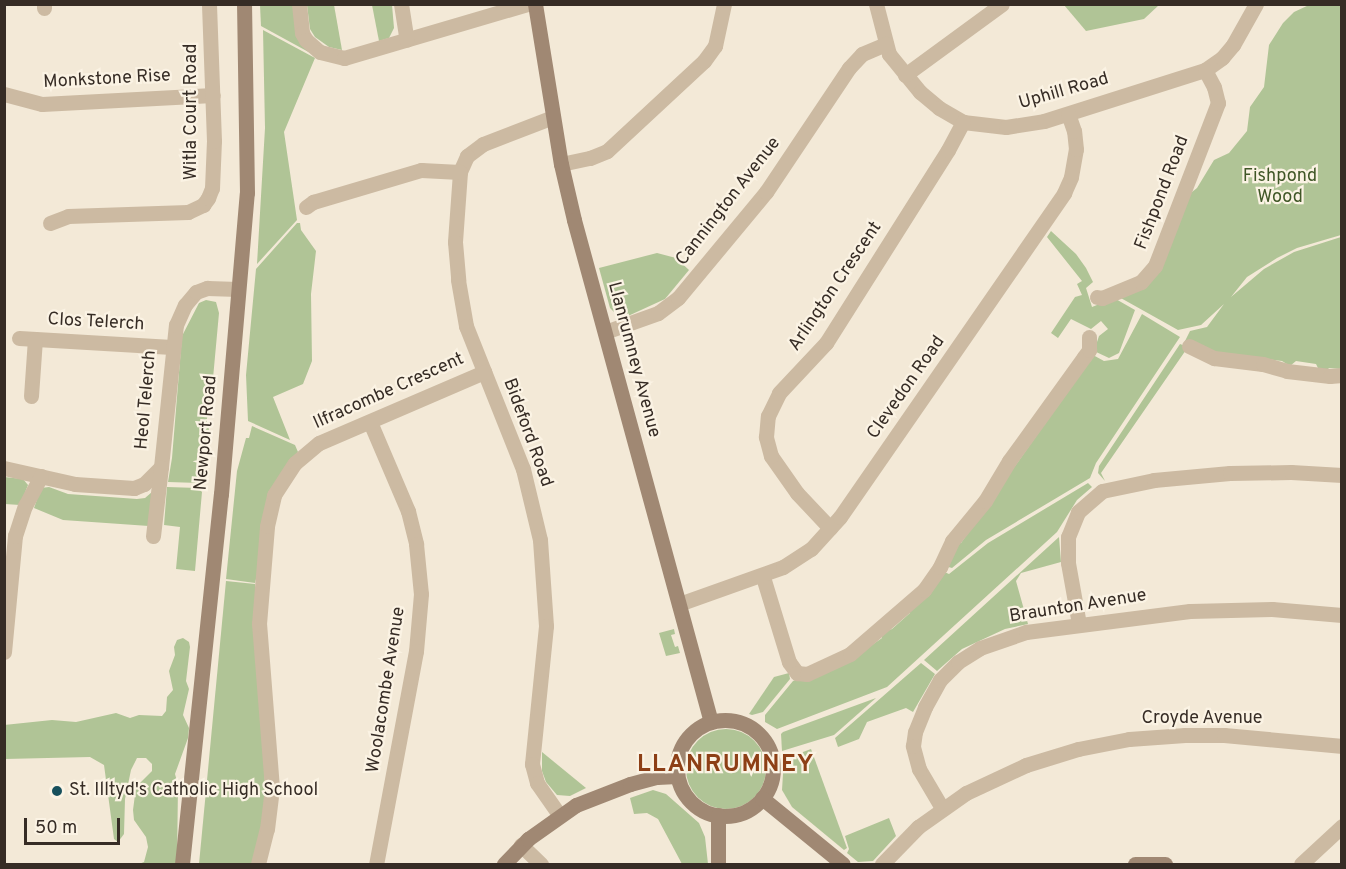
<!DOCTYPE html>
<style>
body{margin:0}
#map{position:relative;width:1346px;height:869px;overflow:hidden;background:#f3e9d7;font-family:Overpass,sans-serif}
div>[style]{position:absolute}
.green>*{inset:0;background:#b0c496}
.round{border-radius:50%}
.street>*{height:15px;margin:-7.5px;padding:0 7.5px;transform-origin:7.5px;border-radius:7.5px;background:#ccbaa2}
.secondary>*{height:15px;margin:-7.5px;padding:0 7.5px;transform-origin:7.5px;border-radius:7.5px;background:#a08873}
.secondary>.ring{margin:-7.5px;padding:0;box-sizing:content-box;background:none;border:15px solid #a08873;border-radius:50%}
.dots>*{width:16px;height:16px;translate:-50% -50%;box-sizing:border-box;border:3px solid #fbf3e4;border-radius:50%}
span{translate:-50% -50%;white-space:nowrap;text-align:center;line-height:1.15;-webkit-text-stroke:4.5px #fbf3e4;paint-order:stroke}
.street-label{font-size:18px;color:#362c25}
.park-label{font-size:18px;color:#405727}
.poi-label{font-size:18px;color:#362c25}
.left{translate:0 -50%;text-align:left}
.district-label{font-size:24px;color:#8d3f16;font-weight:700;letter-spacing:1.5px}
.frame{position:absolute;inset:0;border:6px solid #362c25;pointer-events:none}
.scale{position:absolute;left:24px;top:818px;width:96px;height:27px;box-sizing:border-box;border:3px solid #362c25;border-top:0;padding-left:8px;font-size:18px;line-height:21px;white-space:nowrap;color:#362c25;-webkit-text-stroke:4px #fbf3e4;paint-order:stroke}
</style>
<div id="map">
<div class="green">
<div style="clip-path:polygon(260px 5px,294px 5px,314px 55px,261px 26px)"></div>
<div style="clip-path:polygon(307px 5px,334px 5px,342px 50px,329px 47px,315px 37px,310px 29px)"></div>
<div style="clip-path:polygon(372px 5px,392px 5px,394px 28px,389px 38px,379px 41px)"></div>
<div style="clip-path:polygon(1064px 5px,1159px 5px,1144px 19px,1086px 31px)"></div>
<div style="clip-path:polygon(1309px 5px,1341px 5px,1341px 235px,1297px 248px,1277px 258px,1247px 277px,1231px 297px,1264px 269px,1294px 252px,1341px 237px,1341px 369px,1329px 368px,1325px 372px,1319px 370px,1316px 364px,1296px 361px,1290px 366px,1282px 361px,1210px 352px,1185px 341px,1190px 331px,1207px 327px,1224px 304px,1201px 325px,1178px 330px,1119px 297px,1144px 284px,1187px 196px,1197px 188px,1214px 160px,1229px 153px,1247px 131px,1250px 107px,1264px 87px,1269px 45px,1283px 23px,1294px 12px)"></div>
<div style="clip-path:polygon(263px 30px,315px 58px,284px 132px,297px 220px,257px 264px,265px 128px)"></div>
<div style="clip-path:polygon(297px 223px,300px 223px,301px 230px,316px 251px,311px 294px,312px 361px,303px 384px,273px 397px,290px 440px,248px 421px,246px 375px,256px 269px)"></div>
<div style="clip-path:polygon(1051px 231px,1076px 254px,1086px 268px,1093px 282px,1086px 288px,1092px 307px,1114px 298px,1135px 310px,1119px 353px,1109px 358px,1094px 351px,1099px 336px,1108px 329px,1101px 321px,1091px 329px,1071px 319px,1058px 338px,1051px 333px,1075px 297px,1082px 295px,1077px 284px,1082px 281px,1047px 237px)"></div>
<div style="clip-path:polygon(657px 253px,676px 258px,689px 270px,665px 299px,628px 316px,615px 313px,610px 308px,599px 268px)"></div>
<div style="clip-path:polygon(206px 300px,216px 302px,219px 313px,210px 411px,208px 412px,206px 425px,209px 427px,204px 479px,199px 483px,168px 482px,172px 458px,182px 336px,199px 303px)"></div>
<div style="clip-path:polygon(1142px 314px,1180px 337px,1096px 463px,1090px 478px,986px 540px,952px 568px,945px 566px,957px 543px,961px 543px,1093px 355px,1104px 361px,1118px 359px)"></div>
<div style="clip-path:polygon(1180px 344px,1188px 347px,1101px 473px,1105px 481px,1098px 473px,1099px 466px)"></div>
<div style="clip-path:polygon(252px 426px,295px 445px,298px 452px,284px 469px,255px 583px,226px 579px,237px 471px,246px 438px,249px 438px)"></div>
<div style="clip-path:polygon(4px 477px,23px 479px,28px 485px,20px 505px,5px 504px)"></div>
<div style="clip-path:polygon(1088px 483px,1092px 487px,1077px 500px,1057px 532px,887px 687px,777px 729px,765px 722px,765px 715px,793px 681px,862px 652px,882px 638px,882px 633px,892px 629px,910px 613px,910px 607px,942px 571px,949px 574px,988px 543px)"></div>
<div style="clip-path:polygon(49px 487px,68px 494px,137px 499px,145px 498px,152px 492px,149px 526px,63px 520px,34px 508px,41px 488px)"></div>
<div style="clip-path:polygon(167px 487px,198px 488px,202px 492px,195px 571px,176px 569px,180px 527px,164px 525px)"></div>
<div style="clip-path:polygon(1059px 537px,1061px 562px,1021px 573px,1016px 581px,1028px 624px,1005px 629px,962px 649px,937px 671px,924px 660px)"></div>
<div style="clip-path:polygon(226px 581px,255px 584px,266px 803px,253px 864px,199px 864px)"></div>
<div style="clip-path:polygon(674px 629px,675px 634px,671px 635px,675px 647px,678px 646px,680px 653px,666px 656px,659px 633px)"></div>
<div style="clip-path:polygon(183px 638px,189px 642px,190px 647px,186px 681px,189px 689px,183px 715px,189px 728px,188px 738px,175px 774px,178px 785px,177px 864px,139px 864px,144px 862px,148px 847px,146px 837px,134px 820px,133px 810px,136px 787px,152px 771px,152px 764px,146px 758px,137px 758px,131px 770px,125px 799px,124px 834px,118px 842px,114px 839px,104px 765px,90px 757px,5px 759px,4px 725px,52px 720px,76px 722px,116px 713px,130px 718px,139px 715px,162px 716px,166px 711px,167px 697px,173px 690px,169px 671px,175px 655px,174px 647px,177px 640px)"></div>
<div style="clip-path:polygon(921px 663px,935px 674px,913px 712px,906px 708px,867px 722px,859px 739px,838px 747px,835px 738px)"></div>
<div style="clip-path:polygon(789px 673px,790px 679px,763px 712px,752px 715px,749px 714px,774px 677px)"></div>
<div style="clip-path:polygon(876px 698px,834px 735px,782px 751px,781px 734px,783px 732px)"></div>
<div class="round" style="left:686px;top:729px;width:80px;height:80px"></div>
<div style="clip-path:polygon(811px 749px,847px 848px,844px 850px,792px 807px,782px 790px,784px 759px)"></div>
<div style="clip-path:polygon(542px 752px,586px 788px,570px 796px,557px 795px,546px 782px,542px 771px)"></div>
<div style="clip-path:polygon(653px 790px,666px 794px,699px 823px,705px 837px,708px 864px,682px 864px,658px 819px,647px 813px,634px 814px,630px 798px)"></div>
<div style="clip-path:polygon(889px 818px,896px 836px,873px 861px,858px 862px,847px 853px,849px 849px,845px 836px)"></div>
</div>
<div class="street">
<div style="left:44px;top:4px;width:4px;rotate:90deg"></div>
<div style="left:299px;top:4px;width:29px;rotate:84deg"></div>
<div style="left:302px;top:33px;width:8px;rotate:60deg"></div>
<div style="left:306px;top:40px;width:18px;rotate:41deg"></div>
<div style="left:320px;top:52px;width:25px;rotate:14deg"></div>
<div style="left:344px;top:58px;width:192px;rotate:-16.4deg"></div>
<div style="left:401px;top:4px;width:36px;rotate:81deg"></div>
<div style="left:876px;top:4px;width:52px;rotate:75.4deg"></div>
<div style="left:889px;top:54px;width:49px;rotate:50.8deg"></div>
<div style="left:920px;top:92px;width:25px;rotate:40deg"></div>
<div style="left:939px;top:108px;width:28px;rotate:30deg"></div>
<div style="left:963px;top:122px;width:43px;rotate:6.6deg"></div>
<div style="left:1006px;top:127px;width:38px;rotate:-9deg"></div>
<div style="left:1044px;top:121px;width:169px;rotate:-17.6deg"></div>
<div style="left:1205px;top:70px;width:21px;rotate:-35deg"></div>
<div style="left:1222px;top:58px;width:17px;rotate:-50deg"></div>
<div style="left:1233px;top:45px;width:47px;rotate:-60.7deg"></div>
<div style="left:905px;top:75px;width:120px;rotate:-36.2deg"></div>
<div style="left:4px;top:94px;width:39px;rotate:15deg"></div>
<div style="left:42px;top:104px;width:171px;rotate:-3deg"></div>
<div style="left:553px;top:117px;width:75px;rotate:158.9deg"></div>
<div style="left:483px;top:144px;width:20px;rotate:143deg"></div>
<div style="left:467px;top:156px;width:17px;rotate:114deg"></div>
<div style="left:460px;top:172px;width:70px;rotate:94.1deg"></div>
<div style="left:455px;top:242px;width:38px;rotate:85deg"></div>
<div style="left:458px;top:280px;width:47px;rotate:80.1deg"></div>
<div style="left:466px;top:326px;width:154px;rotate:68.3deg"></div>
<div style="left:523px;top:469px;width:73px;rotate:76.5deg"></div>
<div style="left:540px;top:540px;width:86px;rotate:86deg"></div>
<div style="left:546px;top:626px;width:139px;rotate:95.8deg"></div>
<div style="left:532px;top:764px;width:20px;rotate:75deg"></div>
<div style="left:537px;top:783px;width:39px;rotate:55deg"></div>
<div style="left:561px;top:164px;width:30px;rotate:-12deg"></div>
<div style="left:590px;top:158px;width:18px;rotate:-22deg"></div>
<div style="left:607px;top:151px;width:132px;rotate:-42.9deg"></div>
<div style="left:704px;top:61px;width:19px;rotate:-54deg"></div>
<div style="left:715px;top:46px;width:43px;rotate:-77.9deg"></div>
<div style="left:306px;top:207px;width:9px;rotate:-36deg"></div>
<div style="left:313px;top:202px;width:113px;rotate:-16.5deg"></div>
<div style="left:421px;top:170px;width:39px;rotate:3deg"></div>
<div style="left:50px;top:223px;width:19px;rotate:-21deg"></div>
<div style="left:68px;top:216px;width:120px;rotate:-1.9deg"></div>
<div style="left:188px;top:212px;width:17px;rotate:-25deg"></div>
<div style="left:203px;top:205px;width:9px;rotate:-54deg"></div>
<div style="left:208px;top:198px;width:11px;rotate:-68deg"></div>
<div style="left:212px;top:188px;width:47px;rotate:-87.6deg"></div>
<div style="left:214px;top:141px;width:137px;rotate:-92.1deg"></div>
<div style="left:1097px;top:297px;width:5px;rotate:11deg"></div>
<div style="left:1102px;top:298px;width:42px;rotate:-22.3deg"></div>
<div style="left:1141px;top:282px;width:21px;rotate:-49deg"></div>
<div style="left:1155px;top:266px;width:175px;rotate:-68.9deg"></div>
<div style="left:1218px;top:103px;width:16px;rotate:-104deg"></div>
<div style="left:1214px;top:87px;width:19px;rotate:-118deg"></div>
<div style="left:605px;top:332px;width:56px;rotate:-19.7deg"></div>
<div style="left:658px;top:313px;width:25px;rotate:-37deg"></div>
<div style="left:678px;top:298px;width:138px;rotate:-50.3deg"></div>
<div style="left:766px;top:192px;width:149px;rotate:-56.2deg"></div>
<div style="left:849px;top:68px;width:19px;rotate:-47deg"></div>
<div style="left:862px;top:54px;width:26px;rotate:-23deg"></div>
<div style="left:19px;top:338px;width:153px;rotate:3.4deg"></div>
<div style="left:1189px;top:346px;width:28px;rotate:26deg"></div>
<div style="left:1214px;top:358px;width:49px;rotate:7deg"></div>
<div style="left:1263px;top:364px;width:25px;rotate:16deg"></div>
<div style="left:1287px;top:371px;width:43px;rotate:6.6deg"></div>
<div style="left:1330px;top:376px;width:12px;rotate:-5deg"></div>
<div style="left:31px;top:396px;width:57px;rotate:-86deg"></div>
<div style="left:370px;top:422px;width:97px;rotate:66.9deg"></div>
<div style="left:408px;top:511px;width:34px;rotate:76deg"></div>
<div style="left:416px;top:544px;width:50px;rotate:84.3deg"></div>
<div style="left:421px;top:594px;width:57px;rotate:95deg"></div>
<div style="left:416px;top:651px;width:217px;rotate:100.6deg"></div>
<div style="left:4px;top:468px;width:73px;rotate:12.7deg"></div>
<div style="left:75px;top:484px;width:59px;rotate:3.9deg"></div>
<div style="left:134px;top:488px;width:11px;rotate:-22deg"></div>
<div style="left:144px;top:484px;width:24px;rotate:-45deg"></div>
<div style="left:161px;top:467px;width:143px;rotate:-84deg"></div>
<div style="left:176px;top:325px;width:22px;rotate:-66deg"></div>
<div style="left:185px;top:305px;width:17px;rotate:-50deg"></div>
<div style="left:196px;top:292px;width:12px;rotate:-20deg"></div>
<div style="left:207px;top:288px;width:31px;rotate:2deg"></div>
<div style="left:830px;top:528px;width:48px;rotate:-133.3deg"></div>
<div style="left:797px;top:493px;width:45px;rotate:-125.1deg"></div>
<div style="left:771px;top:456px;width:20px;rotate:-105deg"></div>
<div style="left:766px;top:437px;width:21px;rotate:-85deg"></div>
<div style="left:768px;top:416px;width:25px;rotate:-64deg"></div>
<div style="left:779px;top:393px;width:69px;rotate:-46.8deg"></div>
<div style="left:826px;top:343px;width:228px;rotate:-57.7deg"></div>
<div style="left:948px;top:150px;width:32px;rotate:-62deg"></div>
<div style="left:153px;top:536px;width:69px;rotate:-83.4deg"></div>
<div style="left:763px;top:577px;width:89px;rotate:73deg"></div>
<div style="left:789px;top:662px;width:14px;rotate:54deg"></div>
<div style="left:797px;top:673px;width:10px;rotate:6deg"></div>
<div style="left:807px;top:674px;width:47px;rotate:-24.9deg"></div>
<div style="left:850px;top:654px;width:98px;rotate:-40.9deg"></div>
<div style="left:924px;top:590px;width:28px;rotate:-55deg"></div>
<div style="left:940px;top:567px;width:29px;rotate:-65deg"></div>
<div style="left:952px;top:541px;width:52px;rotate:-50.5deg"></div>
<div style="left:985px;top:501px;width:47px;rotate:-59deg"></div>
<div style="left:1009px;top:461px;width:128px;rotate:-54.2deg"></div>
<div style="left:1084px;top:357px;width:9px;rotate:-54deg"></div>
<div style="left:1089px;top:350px;width:13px;rotate:-90deg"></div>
<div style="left:679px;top:604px;width:110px;rotate:-19.6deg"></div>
<div style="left:783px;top:567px;width:33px;rotate:-33deg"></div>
<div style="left:811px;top:549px;width:43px;rotate:-47.8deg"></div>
<div style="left:840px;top:517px;width:394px;rotate:-55.3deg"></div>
<div style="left:1064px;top:193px;width:17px;rotate:-66deg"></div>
<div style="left:1071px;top:177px;width:28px;rotate:-80deg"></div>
<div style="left:1076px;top:149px;width:18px;rotate:-96deg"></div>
<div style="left:1074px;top:131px;width:18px;rotate:-109deg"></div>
<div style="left:1079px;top:624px;width:62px;rotate:-100.2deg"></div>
<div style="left:1068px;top:563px;width:26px;rotate:-90deg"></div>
<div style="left:1068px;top:537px;width:27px;rotate:-68deg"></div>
<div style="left:1078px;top:512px;width:32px;rotate:-41deg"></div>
<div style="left:1102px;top:491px;width:53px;rotate:-11.9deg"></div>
<div style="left:1154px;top:480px;width:76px;rotate:-5.3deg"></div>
<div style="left:1230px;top:473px;width:61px;rotate:-0.9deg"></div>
<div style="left:1291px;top:472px;width:51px;rotate:3.4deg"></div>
<div style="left:4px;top:652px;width:117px;rotate:-84.6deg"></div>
<div style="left:15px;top:536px;width:32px;rotate:-72deg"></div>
<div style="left:25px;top:506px;width:34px;rotate:-62deg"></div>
<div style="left:942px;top:808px;width:45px;rotate:-120.5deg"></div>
<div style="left:919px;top:769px;width:24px;rotate:-105deg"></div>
<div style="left:913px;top:746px;width:14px;rotate:-82deg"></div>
<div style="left:915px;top:732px;width:27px;rotate:-68deg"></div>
<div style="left:925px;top:707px;width:31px;rotate:-61deg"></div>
<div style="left:940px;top:680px;width:25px;rotate:-45deg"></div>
<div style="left:958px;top:662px;width:26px;rotate:-32deg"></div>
<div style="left:980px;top:648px;width:49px;rotate:-19.2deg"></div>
<div style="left:1026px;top:632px;width:165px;rotate:-7.3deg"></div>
<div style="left:1190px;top:611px;width:82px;rotate:-1.4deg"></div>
<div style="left:1272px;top:609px;width:70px;rotate:4.9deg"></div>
<div style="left:521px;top:845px;width:28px;rotate:44deg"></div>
<div style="left:258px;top:864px;width:36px;rotate:-76deg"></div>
<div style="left:267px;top:829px;width:41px;rotate:-83deg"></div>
<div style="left:272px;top:788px;width:165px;rotate:-94.5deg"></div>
<div style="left:259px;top:624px;width:98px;rotate:-85.3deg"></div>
<div style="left:267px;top:526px;width:32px;rotate:-77deg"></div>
<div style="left:274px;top:495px;width:38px;rotate:-57deg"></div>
<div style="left:295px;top:463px;width:31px;rotate:-40deg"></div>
<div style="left:319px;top:443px;width:180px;rotate:-23.3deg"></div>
<div style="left:882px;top:864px;width:52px;rotate:-45.8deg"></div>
<div style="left:918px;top:827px;width:59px;rotate:-35.3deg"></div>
<div style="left:966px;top:793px;width:66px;rotate:-25deg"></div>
<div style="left:1026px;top:765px;width:54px;rotate:-17.1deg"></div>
<div style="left:1078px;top:749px;width:52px;rotate:-11.1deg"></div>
<div style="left:1129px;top:739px;width:56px;rotate:-4.1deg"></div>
<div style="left:1185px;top:735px;width:39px"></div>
<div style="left:1224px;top:735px;width:119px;rotate:5.3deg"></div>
<div style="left:1301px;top:864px;width:56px;rotate:-42.8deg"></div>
</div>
<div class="secondary">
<div style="left:535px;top:4px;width:162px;rotate:80.8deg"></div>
<div style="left:561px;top:164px;width:57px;rotate:76.9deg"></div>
<div style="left:574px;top:220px;width:520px;rotate:74.74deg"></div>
<div class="ring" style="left:677px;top:720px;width:81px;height:81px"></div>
<div style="left:762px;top:798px;width:104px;rotate:39.2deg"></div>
<div style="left:718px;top:815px;width:49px;rotate:90deg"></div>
<div style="left:182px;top:864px;width:372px;rotate:-84deg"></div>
<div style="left:221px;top:494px;width:302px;rotate:-85.1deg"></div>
<div style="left:247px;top:193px;width:189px;rotate:-90.9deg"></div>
<div style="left:504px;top:864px;width:35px;rotate:-46deg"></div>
<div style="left:528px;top:839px;width:59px;rotate:-35.3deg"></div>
<div style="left:576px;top:805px;width:58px;rotate:-21.3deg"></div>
<div style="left:630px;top:784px;width:28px;rotate:-15deg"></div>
<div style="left:657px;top:777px;width:20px;rotate:-3deg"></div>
<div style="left:1135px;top:864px;width:30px"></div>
</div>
<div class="dots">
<div style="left:57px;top:791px;background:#17505c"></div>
</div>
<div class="street-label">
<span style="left:107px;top:80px;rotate:-3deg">Monkstone Rise</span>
<span style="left:1064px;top:92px;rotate:-16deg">Uphill Road</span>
<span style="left:192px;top:112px;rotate:-90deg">Witla Court Road</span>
<span style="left:1163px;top:193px;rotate:-69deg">Fishpond Road</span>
<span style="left:729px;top:202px;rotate:-52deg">Cannington Avenue</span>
<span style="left:836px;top:287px;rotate:-56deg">Arlington Crescent</span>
<span style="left:96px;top:323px;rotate:3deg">Clos Telerch</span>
<span style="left:633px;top:360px;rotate:75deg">Llanrumney Avenue</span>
<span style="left:907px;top:388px;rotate:-55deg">Clevedon Road</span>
<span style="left:389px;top:392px;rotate:-24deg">Ilfracombe Crescent</span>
<span style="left:147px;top:400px;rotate:-85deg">Heol Telerch</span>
<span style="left:207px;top:433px;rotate:-85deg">Newport Road</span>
<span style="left:527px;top:433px;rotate:70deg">Bideford Road</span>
<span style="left:1078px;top:607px;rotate:-9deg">Braunton Avenue</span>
<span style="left:387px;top:690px;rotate:-81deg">Woolacombe Avenue</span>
<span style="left:1202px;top:719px">Croyde Avenue</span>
</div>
<div class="park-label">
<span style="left:1280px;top:188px">Fishpond<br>Wood</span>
</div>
<div class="poi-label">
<span class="left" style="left:69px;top:791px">St. Illtyd's Catholic High School</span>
</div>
<div class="district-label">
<span style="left:726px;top:766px">LLANRUMNEY</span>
</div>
<div class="frame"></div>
<div class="scale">50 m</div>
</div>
